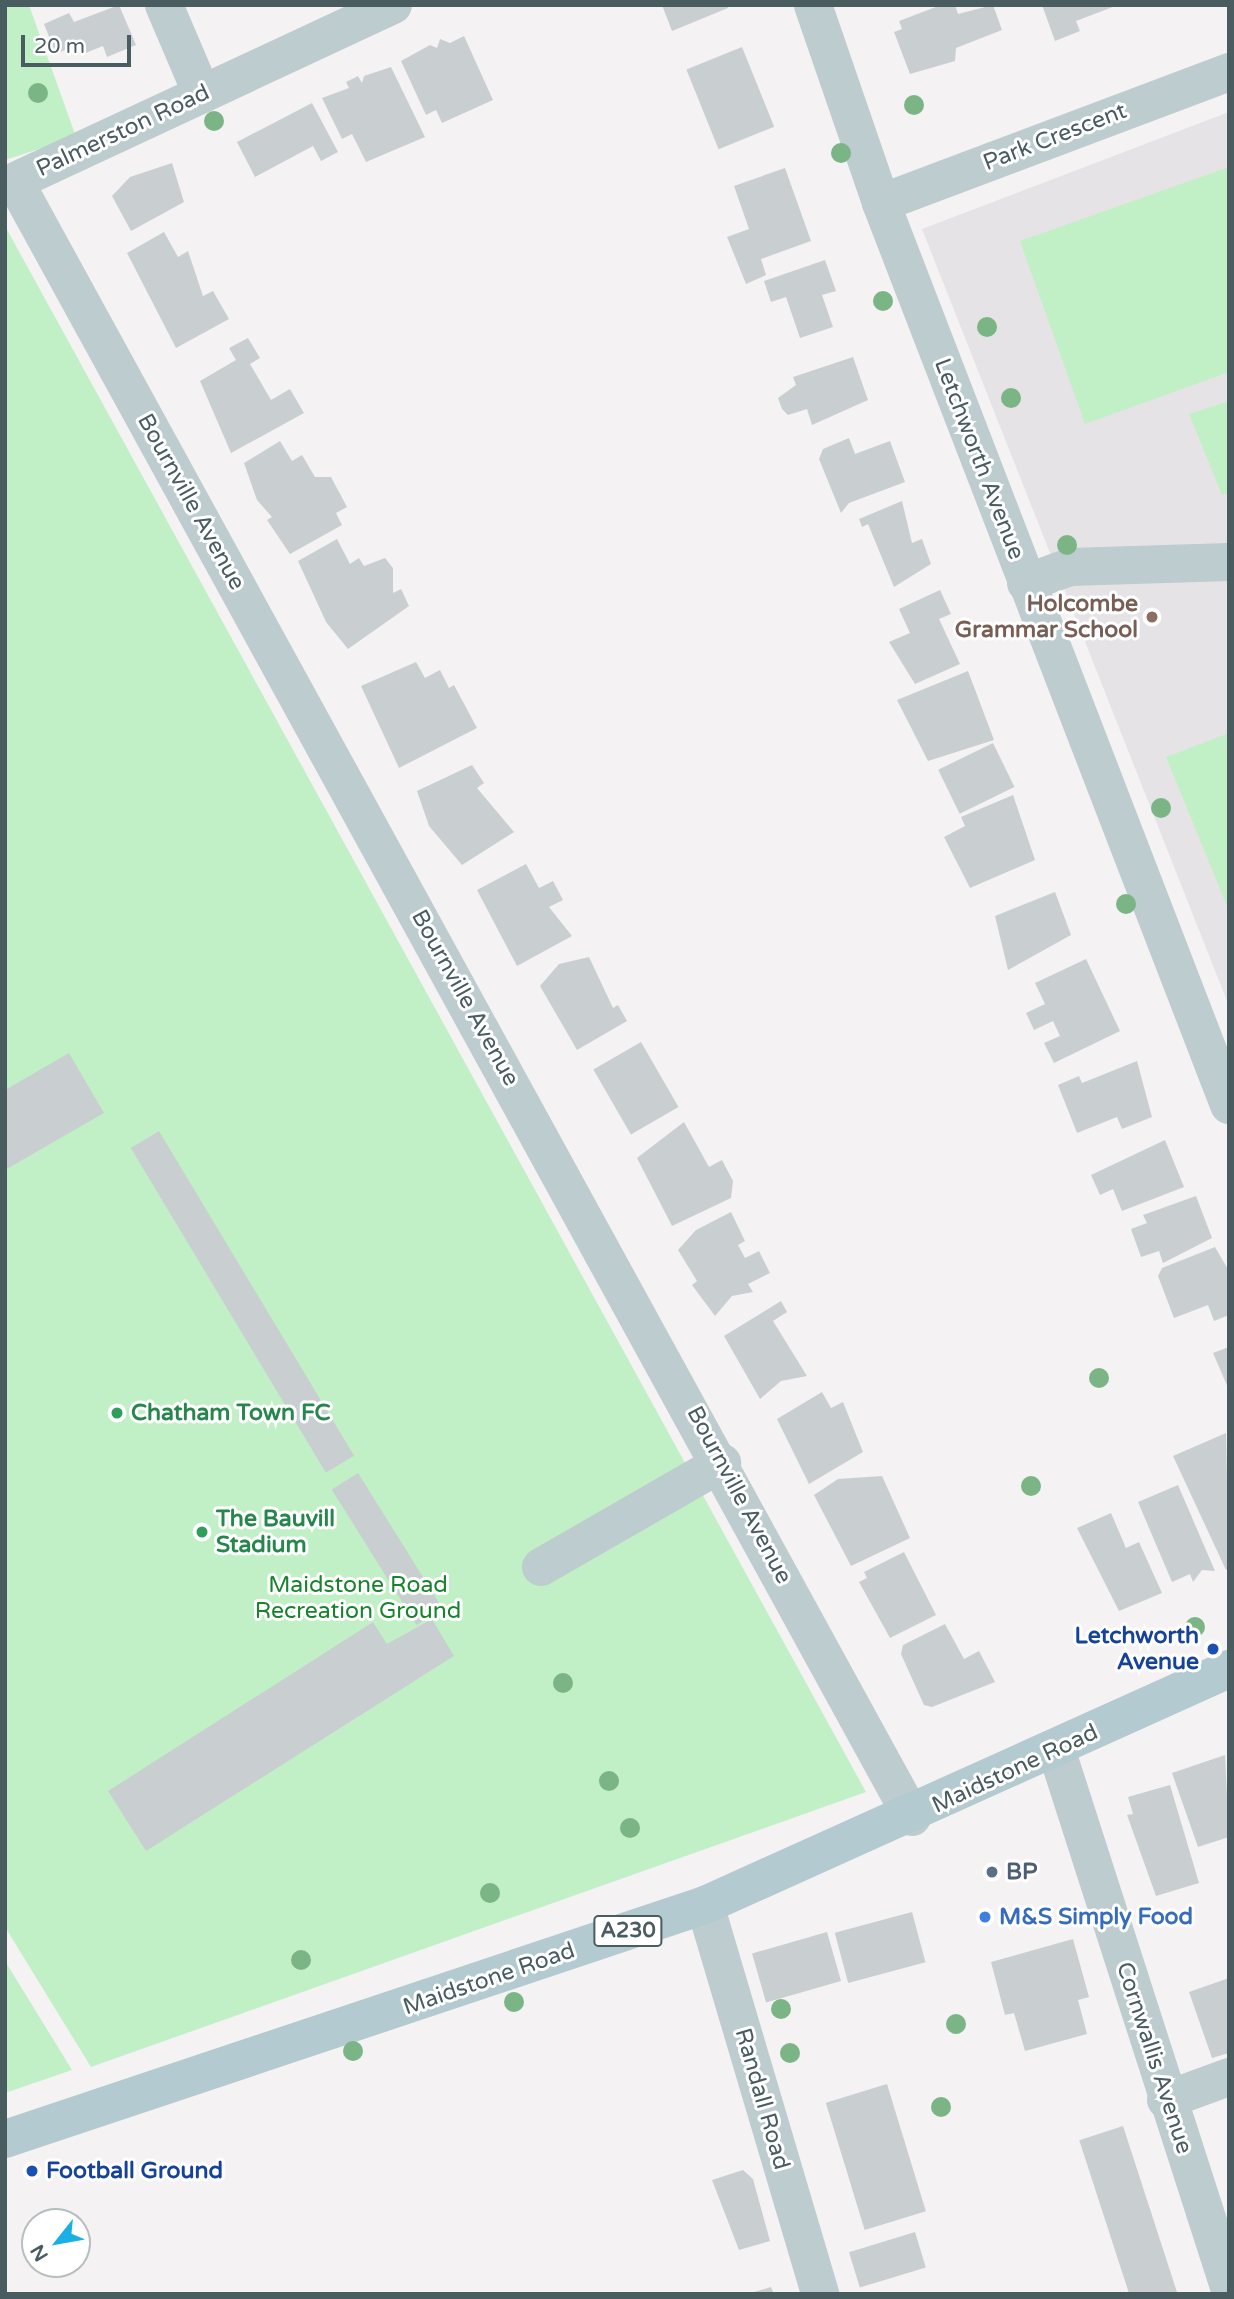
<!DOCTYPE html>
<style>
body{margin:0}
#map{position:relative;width:1234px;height:2299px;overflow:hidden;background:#f4f2f3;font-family:"Varela Round",sans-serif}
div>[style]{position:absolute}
.education>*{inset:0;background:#e5e3e5}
.green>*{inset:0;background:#c2f0c6}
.building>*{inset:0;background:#c9cfd1;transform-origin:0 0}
.minor>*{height:38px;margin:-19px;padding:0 19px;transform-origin:19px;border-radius:19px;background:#bdccce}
.major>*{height:38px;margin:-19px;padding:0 19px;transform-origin:19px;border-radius:19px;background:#b2cad0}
.trees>*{width:20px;height:20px;margin:-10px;border-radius:50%;background:#7bb586}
.dots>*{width:19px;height:19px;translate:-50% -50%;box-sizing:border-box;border:4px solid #fff;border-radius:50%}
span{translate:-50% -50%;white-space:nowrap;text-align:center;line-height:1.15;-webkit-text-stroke:6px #fff;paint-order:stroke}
.shield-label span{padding:2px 5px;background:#fff;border:2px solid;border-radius:5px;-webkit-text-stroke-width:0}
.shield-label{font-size:21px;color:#495c60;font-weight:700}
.street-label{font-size:23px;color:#495c60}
.education-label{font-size:23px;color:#785e54;font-weight:700}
.right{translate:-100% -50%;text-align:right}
.leisure-label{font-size:23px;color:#27864d;font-weight:700}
.left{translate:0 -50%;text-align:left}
.park-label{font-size:23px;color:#18832d}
.transit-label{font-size:23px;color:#164399;font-weight:700}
.service-label{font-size:23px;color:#4e5e75;font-weight:700}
.shop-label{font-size:23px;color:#366cbe;font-weight:700}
.frame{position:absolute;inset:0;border:7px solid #495c60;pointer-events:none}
.north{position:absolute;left:21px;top:2208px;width:70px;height:70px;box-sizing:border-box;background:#fff;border:2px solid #b6bebf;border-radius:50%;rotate:239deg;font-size:19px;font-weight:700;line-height:28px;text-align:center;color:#495c60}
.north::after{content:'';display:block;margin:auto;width:24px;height:32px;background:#1ab0e6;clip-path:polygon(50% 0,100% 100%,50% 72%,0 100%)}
.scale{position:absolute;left:21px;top:35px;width:110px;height:32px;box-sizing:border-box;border:4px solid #495c60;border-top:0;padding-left:9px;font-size:21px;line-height:24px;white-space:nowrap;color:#495c60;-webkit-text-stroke:5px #fff;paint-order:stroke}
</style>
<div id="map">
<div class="education">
<div style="clip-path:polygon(1229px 112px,1229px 1006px,922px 229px)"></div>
</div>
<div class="green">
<div style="clip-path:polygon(5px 5px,29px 5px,76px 137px,5px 160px)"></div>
<div style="clip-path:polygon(1229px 167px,1229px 372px,1085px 424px,1020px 241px)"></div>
<div style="clip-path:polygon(5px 226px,866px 1792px,91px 2067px,5px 1927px)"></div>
<div style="clip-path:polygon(1229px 401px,1229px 493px,1222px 495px,1189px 414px)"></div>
<div style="clip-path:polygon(1229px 733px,1229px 911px,1166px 757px)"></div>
<div style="clip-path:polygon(5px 1961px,72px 2070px,5px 2093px)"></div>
</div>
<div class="building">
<div style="clip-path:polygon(119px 5px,136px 45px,107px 57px,103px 46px,83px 54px,79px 44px,56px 54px,44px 24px,69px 13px,74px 22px)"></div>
<div style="clip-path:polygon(662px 5px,727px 5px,728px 8px,672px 31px)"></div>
<div style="clip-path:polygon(941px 5px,955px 5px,958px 14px,993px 5px,1002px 30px,956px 48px,955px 61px,910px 74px,894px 32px,902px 29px,899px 21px)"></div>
<div style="clip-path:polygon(1042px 5px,1118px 5px,1076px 21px,1080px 31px,1055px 41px)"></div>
<div style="clip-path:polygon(464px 36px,493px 100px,442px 123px,436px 110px,426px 115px,401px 61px,430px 45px,437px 48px,440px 39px,450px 43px)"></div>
<div style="left:742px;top:47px;width:86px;height:60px;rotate:68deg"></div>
<div style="clip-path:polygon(391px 67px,425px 137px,366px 162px,352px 134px,342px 139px,322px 98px,349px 88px,346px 82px,358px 76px,362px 83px,364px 76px)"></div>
<div style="clip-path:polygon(312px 103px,338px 152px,321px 161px,313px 146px,255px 177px,237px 142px)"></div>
<div style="clip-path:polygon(172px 163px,184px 202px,131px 231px,112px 196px,130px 177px)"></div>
<div style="clip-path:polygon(785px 168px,811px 241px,761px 259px,766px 275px,746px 284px,727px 237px,749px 229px,734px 186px)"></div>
<div style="clip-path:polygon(164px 232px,178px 257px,188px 251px,203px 296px,213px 291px,229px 319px,176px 348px,127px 253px)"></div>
<div style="clip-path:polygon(825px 260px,836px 291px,822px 295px,833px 327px,800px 338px,786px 297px,771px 302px,764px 281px)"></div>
<div style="clip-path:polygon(248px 338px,260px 358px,250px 364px,271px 400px,290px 389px,304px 413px,231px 453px,200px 381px,236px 360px,229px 348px)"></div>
<div style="clip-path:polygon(853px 357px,868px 400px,812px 425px,807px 409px,788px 415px,782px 409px,778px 398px,796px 385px,793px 377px)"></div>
<div style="clip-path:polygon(849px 438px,855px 454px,890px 441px,905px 482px,849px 503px,841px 513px,819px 459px,823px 449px)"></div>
<div style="clip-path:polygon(280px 441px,292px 461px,302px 455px,315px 477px,331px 477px,347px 507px,336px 513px,342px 525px,290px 554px,267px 520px,272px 517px,257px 500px,244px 463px)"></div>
<div style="clip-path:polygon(902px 501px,912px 543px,922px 539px,931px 564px,894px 587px,868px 524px,862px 527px,859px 519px)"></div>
<div style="clip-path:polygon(337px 539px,350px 564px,359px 558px,364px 566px,385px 558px,393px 568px,393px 593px,401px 589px,409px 606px,348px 649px,326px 622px,298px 561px)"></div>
<div style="clip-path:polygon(940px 590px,951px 614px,939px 619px,960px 664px,915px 684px,889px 642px,910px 633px,899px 609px)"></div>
<div style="clip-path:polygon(416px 662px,425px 678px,440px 670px,449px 688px,454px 685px,477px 728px,399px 768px,361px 686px)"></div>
<div style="clip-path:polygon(968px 671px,994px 740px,928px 761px,897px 700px)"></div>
<div style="left:993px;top:743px;width:49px;height:61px;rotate:64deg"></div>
<div style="clip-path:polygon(472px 765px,484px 783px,477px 788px,514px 832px,462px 865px,429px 826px,417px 791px)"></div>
<div style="clip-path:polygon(1013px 795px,1035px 860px,970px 888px,944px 837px,965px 826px,961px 817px)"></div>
<div style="clip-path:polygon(526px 864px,539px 888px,553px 881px,563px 900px,549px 907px,572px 936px,517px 966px,477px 890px)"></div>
<div style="clip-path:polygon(1055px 892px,1071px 935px,1008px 970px,995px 916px)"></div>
<div style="clip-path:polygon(589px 957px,613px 1008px,618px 1005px,627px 1021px,577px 1050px,540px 986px,559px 964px)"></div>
<div style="clip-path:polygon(1086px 959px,1120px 1031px,1054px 1063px,1044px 1043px,1060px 1036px,1053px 1021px,1034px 1030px,1026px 1013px,1045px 1004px,1035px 983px)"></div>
<div style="left:641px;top:1042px;width:75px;height:55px;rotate:60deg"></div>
<div style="clip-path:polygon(69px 1053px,104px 1113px,5px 1170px,5px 1090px)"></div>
<div style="clip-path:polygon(1137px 1061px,1152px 1117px,1122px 1129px,1117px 1117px,1077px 1133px,1058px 1085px,1079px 1076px,1082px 1083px)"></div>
<div style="clip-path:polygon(684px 1122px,709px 1167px,722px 1160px,733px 1181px,731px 1198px,672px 1226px,637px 1158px)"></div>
<div style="left:159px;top:1131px;width:379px;height:33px;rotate:59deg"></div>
<div style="clip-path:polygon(1165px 1140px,1184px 1187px,1122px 1211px,1113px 1189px,1100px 1195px,1091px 1175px)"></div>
<div style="clip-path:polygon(1196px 1196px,1212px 1238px,1163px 1263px,1159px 1251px,1141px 1257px,1131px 1229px,1147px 1223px,1143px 1215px)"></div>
<div style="clip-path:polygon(731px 1212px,745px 1241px,738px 1245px,745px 1258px,759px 1251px,770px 1273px,748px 1284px,753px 1292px,732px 1296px,715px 1316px,692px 1285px,697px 1281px,678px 1250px,696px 1230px)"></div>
<div style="clip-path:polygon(1215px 1247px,1229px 1271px,1229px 1315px,1214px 1321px,1208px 1305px,1174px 1318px,1158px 1276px,1162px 1268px)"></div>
<div style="clip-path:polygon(781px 1301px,787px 1312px,773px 1321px,807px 1376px,781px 1381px,760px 1399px,724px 1336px)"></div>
<div style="clip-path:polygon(1229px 1347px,1229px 1390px,1213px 1353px)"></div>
<div style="clip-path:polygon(822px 1392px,831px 1408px,843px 1402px,863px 1452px,809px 1484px,777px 1419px)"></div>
<div style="clip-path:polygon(1226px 1433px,1229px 1568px,1226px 1570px,1173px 1456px)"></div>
<div style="left:358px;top:1473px;width:160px;height:31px;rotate:58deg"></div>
<div style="clip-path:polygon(882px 1476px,910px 1538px,851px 1566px,814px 1495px,838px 1479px)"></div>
<div style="clip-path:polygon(1178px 1485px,1215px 1571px,1202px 1570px,1193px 1582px,1190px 1574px,1172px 1582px,1138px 1502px)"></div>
<div style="clip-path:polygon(1111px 1513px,1126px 1548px,1139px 1542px,1162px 1593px,1119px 1611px,1077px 1528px)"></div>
<div style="clip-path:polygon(904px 1552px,936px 1615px,890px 1638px,859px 1582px,867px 1578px,864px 1572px)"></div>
<div style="clip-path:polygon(432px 1619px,454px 1656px,146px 1851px,108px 1791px,373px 1622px,387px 1644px)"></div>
<div style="clip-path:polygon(945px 1624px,964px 1659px,979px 1651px,995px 1682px,932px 1707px,924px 1705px,901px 1654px,903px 1645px)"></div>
<div style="clip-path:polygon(1225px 1755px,1229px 1837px,1198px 1847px,1172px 1773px)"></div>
<div style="clip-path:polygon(1170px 1785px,1199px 1883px,1156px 1896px,1127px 1815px,1133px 1814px,1128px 1797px)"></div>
<div style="left:912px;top:1912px;width:52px;height:80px;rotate:75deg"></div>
<div style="left:827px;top:1932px;width:51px;height:78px;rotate:74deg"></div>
<div style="clip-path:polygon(1073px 1939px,1089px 1997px,1078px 2000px,1087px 2034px,1025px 2051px,1014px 2013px,1005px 2015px,991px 1962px)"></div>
<div style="clip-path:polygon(1229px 1978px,1229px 2053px,1212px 2058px,1189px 1992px)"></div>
<div style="left:887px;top:2084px;width:133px;height:64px;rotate:73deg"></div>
<div style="left:1123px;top:2126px;width:177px;height:46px;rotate:72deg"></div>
<div style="clip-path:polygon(743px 2170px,753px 2179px,770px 2241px,739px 2250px,712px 2180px)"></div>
<div style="left:915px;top:2232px;width:37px;height:69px;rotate:73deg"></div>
<div style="clip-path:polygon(771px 2287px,774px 2294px,751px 2294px,751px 2293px)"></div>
</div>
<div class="minor">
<div style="left:164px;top:5px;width:97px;rotate:66.9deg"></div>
<div style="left:813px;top:5px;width:209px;rotate:71deg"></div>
<div style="left:881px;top:203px;width:967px;rotate:68.9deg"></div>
<div style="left:15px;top:182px;width:1865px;rotate:61.25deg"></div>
<div style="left:5px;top:186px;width:428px;rotate:-25deg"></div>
<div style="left:881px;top:203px;width:372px;rotate:-20.6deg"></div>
<div style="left:1026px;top:583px;width:47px;rotate:-20deg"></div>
<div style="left:1070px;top:567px;width:159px;rotate:-1.8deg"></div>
<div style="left:541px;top:1567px;width:209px;rotate:-29.9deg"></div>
<div style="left:1056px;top:1749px;width:565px;rotate:72.17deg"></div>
<div style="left:705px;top:1905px;width:406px;rotate:73.5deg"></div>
<div style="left:1166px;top:2100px;width:67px;rotate:-20.1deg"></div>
</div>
<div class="major">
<div style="left:5px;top:2139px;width:738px;rotate:-18.48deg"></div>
<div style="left:705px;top:1905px;width:575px;rotate:-24.25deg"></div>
</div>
<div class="trees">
<div style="left:38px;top:93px"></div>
<div style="left:914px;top:105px"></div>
<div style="left:214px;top:121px"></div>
<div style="left:841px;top:153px"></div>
<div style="left:883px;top:301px"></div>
<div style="left:987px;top:327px"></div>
<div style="left:1011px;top:398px"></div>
<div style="left:1067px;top:545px"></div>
<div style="left:1161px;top:808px"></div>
<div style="left:1126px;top:904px"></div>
<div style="left:1099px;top:1378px"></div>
<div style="left:1031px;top:1486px"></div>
<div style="left:1195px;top:1627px"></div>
<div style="left:563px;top:1683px"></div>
<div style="left:609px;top:1781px"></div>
<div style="left:630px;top:1828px"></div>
<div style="left:490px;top:1893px"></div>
<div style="left:301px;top:1960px"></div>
<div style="left:514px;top:2002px"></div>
<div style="left:781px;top:2009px"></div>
<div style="left:956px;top:2024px"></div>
<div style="left:353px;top:2051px"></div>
<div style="left:790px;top:2053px"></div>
<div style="left:941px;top:2107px"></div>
</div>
<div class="dots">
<div style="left:1152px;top:617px;background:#8d6e63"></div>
<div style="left:117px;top:1413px;background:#2e9e5b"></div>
<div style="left:202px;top:1532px;background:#2e9e5b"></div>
<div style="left:1213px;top:1649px;background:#1a4fb4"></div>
<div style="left:992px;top:1872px;background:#5c6f8a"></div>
<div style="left:985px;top:1917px;background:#3f7fe0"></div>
<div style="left:32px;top:2171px;background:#1a4fb4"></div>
</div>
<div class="shield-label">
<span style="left:628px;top:1931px">A230</span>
</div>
<div class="street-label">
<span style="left:123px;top:131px;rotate:-25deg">Palmerston Road</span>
<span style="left:1055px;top:137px;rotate:-21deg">Park Crescent</span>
<span style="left:979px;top:459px;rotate:69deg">Letchworth Avenue</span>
<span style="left:191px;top:502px;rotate:61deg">Bournville Avenue</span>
<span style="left:465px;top:998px;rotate:61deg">Bournville Avenue</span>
<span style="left:739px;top:1495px;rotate:62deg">Bournville Avenue</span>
<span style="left:1015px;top:1769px;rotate:-25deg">Maidstone Road</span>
<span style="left:489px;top:1979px;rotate:-19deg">Maidstone Road</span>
<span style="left:1154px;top:2058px;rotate:72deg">Cornwallis Avenue</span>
<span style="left:762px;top:2099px;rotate:74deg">Randall Road</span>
</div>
<div class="education-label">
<span class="right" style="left:1138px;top:617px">Holcombe<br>Grammar School</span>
</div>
<div class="leisure-label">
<span class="left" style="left:131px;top:1413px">Chatham Town FC</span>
<span class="left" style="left:216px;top:1532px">The Bauvill<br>Stadium</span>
</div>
<div class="park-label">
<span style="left:358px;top:1598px">Maidstone Road<br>Recreation Ground</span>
</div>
<div class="transit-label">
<span class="right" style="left:1199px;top:1649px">Letchworth<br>Avenue</span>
<span class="left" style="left:46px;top:2171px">Football Ground</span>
</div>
<div class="service-label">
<span class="left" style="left:1006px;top:1872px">BP</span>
</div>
<div class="shop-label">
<span class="left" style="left:999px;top:1917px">M&amp;S Simply Food</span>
</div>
<div class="frame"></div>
<div class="north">N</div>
<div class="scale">20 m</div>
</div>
